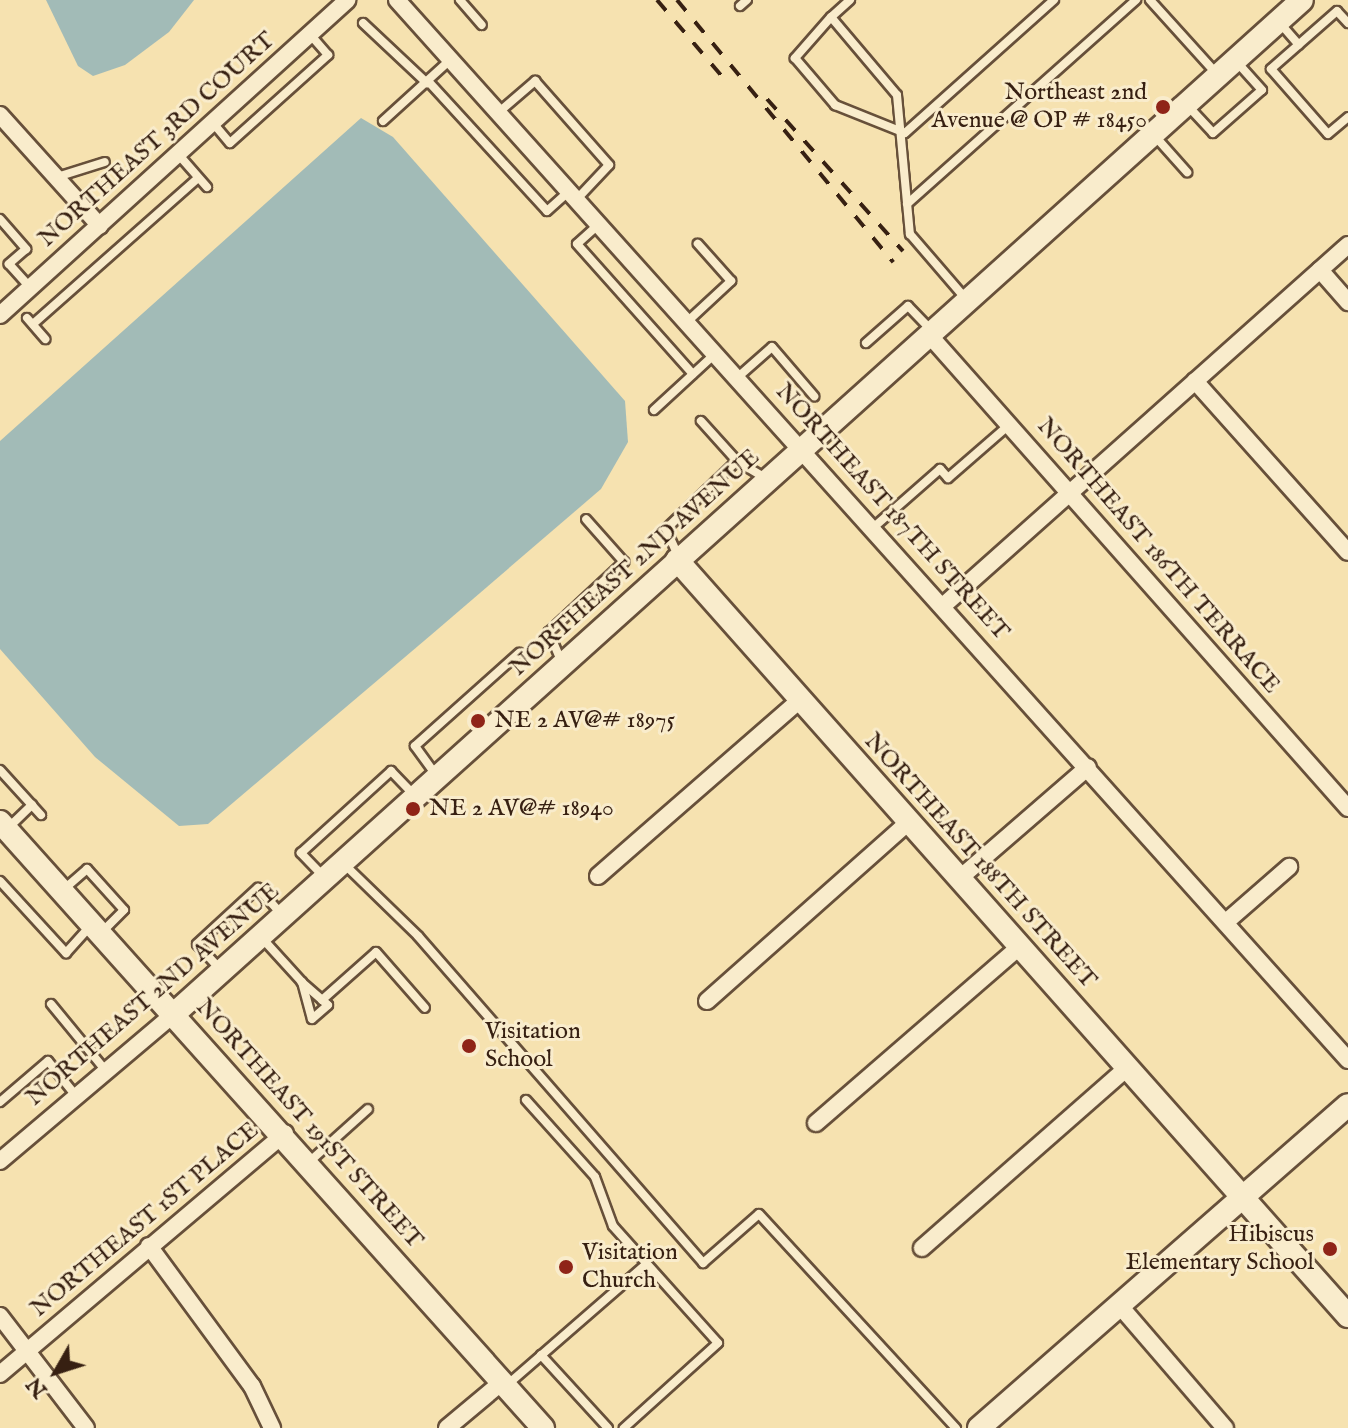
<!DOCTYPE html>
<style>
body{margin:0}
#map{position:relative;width:1348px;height:1428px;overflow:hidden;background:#f6e2b0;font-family:"IM FELL English",serif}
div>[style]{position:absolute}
.water>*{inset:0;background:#a2bbb7}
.roads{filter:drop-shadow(2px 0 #67503a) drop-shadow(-2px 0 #67503a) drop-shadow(0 2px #67503a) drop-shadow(0 -2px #67503a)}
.lane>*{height:8px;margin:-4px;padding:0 4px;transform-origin:4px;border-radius:4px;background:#f9eccc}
.street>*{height:16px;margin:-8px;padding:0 8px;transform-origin:8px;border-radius:8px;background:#f9eccc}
.secondary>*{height:22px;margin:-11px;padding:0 11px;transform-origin:11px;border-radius:11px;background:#f9eccc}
.rail>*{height:4px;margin-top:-2px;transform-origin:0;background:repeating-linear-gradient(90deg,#372012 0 14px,transparent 0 28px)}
.dots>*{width:22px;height:22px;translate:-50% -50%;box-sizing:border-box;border:4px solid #f9eccc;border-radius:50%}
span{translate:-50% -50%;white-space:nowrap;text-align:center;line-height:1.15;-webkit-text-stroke:6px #f9eccc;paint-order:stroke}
.poi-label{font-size:24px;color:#372012}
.right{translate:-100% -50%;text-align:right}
.left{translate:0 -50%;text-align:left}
.street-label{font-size:24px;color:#372012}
.north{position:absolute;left:16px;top:1332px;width:80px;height:80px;-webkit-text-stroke:6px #f9eccc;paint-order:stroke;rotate:231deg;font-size:22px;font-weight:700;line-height:32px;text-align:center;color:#372012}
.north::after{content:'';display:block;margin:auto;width:28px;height:36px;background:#372012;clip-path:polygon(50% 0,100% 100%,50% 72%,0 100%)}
</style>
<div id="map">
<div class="water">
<div style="clip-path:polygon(46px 0,194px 0,169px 32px,125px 65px,93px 76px,78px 66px)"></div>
<div style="clip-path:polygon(361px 118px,393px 137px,625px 401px,628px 442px,601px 489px,431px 635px,208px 824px,179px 826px,95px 757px,0 649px,0 441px)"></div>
</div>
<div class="roads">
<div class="lane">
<div style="left:460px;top:0;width:33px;rotate:49deg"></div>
<div style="left:850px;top:0;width:25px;rotate:138deg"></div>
<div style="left:831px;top:17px;width:102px;rotate:49.8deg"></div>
<div style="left:897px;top:95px;width:140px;rotate:84.7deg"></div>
<div style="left:910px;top:234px;width:86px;rotate:49.3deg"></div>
<div style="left:1150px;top:0;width:98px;rotate:47.9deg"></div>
<div style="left:740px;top:6px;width:9px;rotate:-41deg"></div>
<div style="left:831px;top:17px;width:55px;rotate:131.3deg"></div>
<div style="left:795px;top:58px;width:62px;rotate:49.6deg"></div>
<div style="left:835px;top:105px;width:75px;rotate:21.8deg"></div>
<div style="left:905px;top:133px;width:200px;rotate:-41.8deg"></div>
<div style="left:1279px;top:22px;width:30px;rotate:49deg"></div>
<div style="left:363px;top:23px;width:88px;rotate:43.2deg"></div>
<div style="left:1348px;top:23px;width:16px;rotate:-133deg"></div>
<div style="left:1337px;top:11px;width:88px;rotate:138.7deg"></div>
<div style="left:1271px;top:69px;width:86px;rotate:48.8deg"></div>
<div style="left:1328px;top:134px;width:26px;rotate:-40deg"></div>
<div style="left:428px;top:81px;width:176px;rotate:47.5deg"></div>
<div style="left:547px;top:211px;width:30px;rotate:-42deg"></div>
<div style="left:1187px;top:105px;width:38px;rotate:47deg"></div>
<div style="left:1213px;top:133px;width:65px;rotate:-41.3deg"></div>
<div style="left:1262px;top:90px;width:39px;rotate:-132deg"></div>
<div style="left:499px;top:112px;width:48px;rotate:-40.7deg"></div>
<div style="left:535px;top:81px;width:112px;rotate:48.6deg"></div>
<div style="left:609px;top:165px;width:47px;rotate:133.3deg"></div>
<div style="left:383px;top:121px;width:91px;rotate:-42.3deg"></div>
<div style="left:213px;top:123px;width:26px;rotate:50deg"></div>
<div style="left:230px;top:143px;width:132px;rotate:-41.9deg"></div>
<div style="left:328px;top:55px;width:28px;rotate:-131deg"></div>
<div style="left:1154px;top:135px;width:50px;rotate:48.3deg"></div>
<div style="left:178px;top:154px;width:44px;rotate:48.7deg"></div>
<div style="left:57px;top:177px;width:50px;rotate:-17.4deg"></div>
<div style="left:907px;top:204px;width:307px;rotate:-41.7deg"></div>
<div style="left:0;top:219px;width:40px;rotate:49deg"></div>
<div style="left:26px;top:249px;width:23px;rotate:139deg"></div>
<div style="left:9px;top:264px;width:31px;rotate:48deg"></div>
<div style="left:598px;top:225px;width:28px;rotate:138deg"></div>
<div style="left:577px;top:244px;width:174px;rotate:48.3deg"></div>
<div style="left:27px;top:318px;width:28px;rotate:49deg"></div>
<div style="left:688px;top:321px;width:59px;rotate:-42.9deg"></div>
<div style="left:731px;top:281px;width:50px;rotate:-131.7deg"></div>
<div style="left:33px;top:324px;width:220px;rotate:-41.5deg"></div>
<div style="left:866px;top:343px;width:56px;rotate:-41.4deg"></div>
<div style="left:908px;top:306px;width:33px;rotate:46deg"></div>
<div style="left:738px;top:377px;width:45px;rotate:-41.4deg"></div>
<div style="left:772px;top:347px;width:65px;rotate:49.4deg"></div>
<div style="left:654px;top:410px;width:84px;rotate:-42.6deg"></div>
<div style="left:737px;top:461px;width:35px;rotate:31deg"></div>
<div style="left:874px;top:527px;width:88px;rotate:-41.3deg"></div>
<div style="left:940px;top:469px;width:12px;rotate:48deg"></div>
<div style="left:948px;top:478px;width:81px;rotate:-41deg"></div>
<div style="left:679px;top:558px;width:32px;rotate:-114deg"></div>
<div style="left:666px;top:529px;width:98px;rotate:-43.8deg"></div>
<div style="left:737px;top:461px;width:54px;rotate:-132deg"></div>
<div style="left:562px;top:663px;width:34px;rotate:-113deg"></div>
<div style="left:549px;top:632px;width:103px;rotate:-43deg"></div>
<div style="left:624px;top:562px;width:57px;rotate:-131.5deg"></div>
<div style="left:0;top:770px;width:61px;rotate:47.7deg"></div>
<div style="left:436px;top:775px;width:36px;rotate:-126deg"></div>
<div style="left:415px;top:746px;width:140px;rotate:-41.8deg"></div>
<div style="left:7px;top:829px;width:35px;rotate:-44deg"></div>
<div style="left:343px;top:863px;width:105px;rotate:44.2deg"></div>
<div style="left:418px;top:936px;width:434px;rotate:48.9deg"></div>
<div style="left:703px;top:1263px;width:74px;rotate:-41.2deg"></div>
<div style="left:759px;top:1214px;width:291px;rotate:47.4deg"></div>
<div style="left:325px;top:878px;width:35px;rotate:-134deg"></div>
<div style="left:301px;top:853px;width:122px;rotate:-42.3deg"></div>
<div style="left:391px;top:771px;width:35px;rotate:46deg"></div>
<div style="left:0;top:881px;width:98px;rotate:47.5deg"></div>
<div style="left:66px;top:953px;width:38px;rotate:-48deg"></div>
<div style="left:63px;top:890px;width:32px;rotate:-41deg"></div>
<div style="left:87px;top:869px;width:55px;rotate:47.9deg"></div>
<div style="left:124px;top:910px;width:31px;rotate:135deg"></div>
<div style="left:261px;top:937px;width:61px;rotate:47.7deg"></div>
<div style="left:302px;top:982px;width:38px;rotate:75deg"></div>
<div style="left:312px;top:1019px;width:21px;rotate:-41deg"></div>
<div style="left:328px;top:1005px;width:35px;rotate:-139deg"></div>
<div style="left:221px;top:970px;width:35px;rotate:-133deg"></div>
<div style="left:197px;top:944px;width:83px;rotate:-42.6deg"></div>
<div style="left:258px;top:888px;width:38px;rotate:48deg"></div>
<div style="left:322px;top:1000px;width:72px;rotate:-41.6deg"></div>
<div style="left:376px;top:952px;width:74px;rotate:48.8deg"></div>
<div style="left:51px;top:1004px;width:87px;rotate:50.6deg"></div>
<div style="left:526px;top:1100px;width:103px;rotate:48.1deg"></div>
<div style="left:595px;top:1177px;width:52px;rotate:69.8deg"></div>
<div style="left:613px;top:1226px;width:157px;rotate:48.1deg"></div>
<div style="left:718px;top:1343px;width:127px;rotate:137.9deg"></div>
<div style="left:0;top:1102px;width:63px;rotate:-40.5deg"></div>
<div style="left:48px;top:1061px;width:45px;rotate:51.3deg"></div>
<div style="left:309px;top:1162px;width:79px;rotate:-41.9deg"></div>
<div style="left:541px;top:1355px;width:99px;rotate:47.5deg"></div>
<div style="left:507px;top:1385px;width:183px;rotate:-41deg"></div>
</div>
<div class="street">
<div style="left:397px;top:0;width:1424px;rotate:48.1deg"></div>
<div style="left:0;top:115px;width:149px;rotate:48deg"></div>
<div style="left:1320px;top:270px;width:43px;rotate:48.8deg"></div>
<div style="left:0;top:315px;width:469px;rotate:-42.2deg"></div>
<div style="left:931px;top:337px;width:629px;rotate:48.48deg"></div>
<div style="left:1195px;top:381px;width:229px;rotate:48.2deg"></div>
<div style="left:944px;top:605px;width:541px;rotate:-41.7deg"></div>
<div style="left:598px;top:876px;width:269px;rotate:-41.1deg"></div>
<div style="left:960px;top:878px;width:169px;rotate:-40.9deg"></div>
<div style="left:1226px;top:922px;width:84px;rotate:-41.1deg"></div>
<div style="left:707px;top:1001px;width:271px;rotate:-41.6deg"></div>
<div style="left:816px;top:1123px;width:270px;rotate:-40.9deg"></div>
<div style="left:0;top:1161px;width:229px;rotate:-40.2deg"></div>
<div style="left:149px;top:1246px;width:174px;rotate:53.7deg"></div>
<div style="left:252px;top:1386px;width:47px;rotate:64.5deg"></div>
<div style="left:922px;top:1248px;width:274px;rotate:-41.3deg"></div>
<div style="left:1120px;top:1306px;width:161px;rotate:49.3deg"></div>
<div style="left:0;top:1316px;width:141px;rotate:52.5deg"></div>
<div style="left:0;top:1374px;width:373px;rotate:-40.2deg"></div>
<div style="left:447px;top:1428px;width:72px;rotate:-39.9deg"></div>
</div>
<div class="secondary">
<div style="left:677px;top:560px;width:1011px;rotate:48.41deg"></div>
<div style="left:0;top:822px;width:814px;rotate:48.14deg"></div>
<div style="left:175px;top:1013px;width:1515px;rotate:-41.95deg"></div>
<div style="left:979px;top:1428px;width:490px;rotate:-41.2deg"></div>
</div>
</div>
<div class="rail">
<div style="left:657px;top:0;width:106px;rotate:49.6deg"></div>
<div style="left:677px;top:0;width:340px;rotate:50.5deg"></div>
<div style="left:767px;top:99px;width:204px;rotate:48.2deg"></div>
</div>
<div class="dots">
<div style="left:1163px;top:107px;background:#8f2418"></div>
<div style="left:478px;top:721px;background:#8f2418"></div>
<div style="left:413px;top:809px;background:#8f2418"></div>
<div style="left:469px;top:1046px;background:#8f2418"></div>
<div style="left:1330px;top:1249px;background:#8f2418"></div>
<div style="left:566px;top:1267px;background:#8f2418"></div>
</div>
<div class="poi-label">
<span class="right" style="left:1147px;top:107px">Northeast 2nd<br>Avenue @ OP # 18450</span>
<span class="left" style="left:494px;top:721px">NE 2 AV@# 18975</span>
<span class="left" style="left:429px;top:809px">NE 2 AV@# 18940</span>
<span class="left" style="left:485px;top:1046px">Visitation<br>School</span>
<span class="right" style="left:1314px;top:1249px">Hibiscus<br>Elementary School</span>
<span class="left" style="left:582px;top:1267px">Visitation<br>Church</span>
</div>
<div class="street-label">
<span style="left:157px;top:140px;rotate:-42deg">NORTHEAST 3RD COURT</span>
<span style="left:892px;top:512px;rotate:48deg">NORTHEAST 187TH STREET</span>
<span style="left:1158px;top:556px;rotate:49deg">NORTHEAST 186TH TERRACE</span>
<span style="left:635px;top:563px;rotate:-42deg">NORTHEAST 2ND AVENUE</span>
<span style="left:980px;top:861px;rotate:48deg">NORTHEAST 188TH STREET</span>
<span style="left:153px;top:995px;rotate:-41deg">NORTHEAST 2ND AVENUE</span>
<span style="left:309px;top:1124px;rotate:48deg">NORTHEAST 191ST STREET</span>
<span style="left:145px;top:1220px;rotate:-40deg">NORTHEAST 1ST PLACE</span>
</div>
<div class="north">N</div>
</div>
